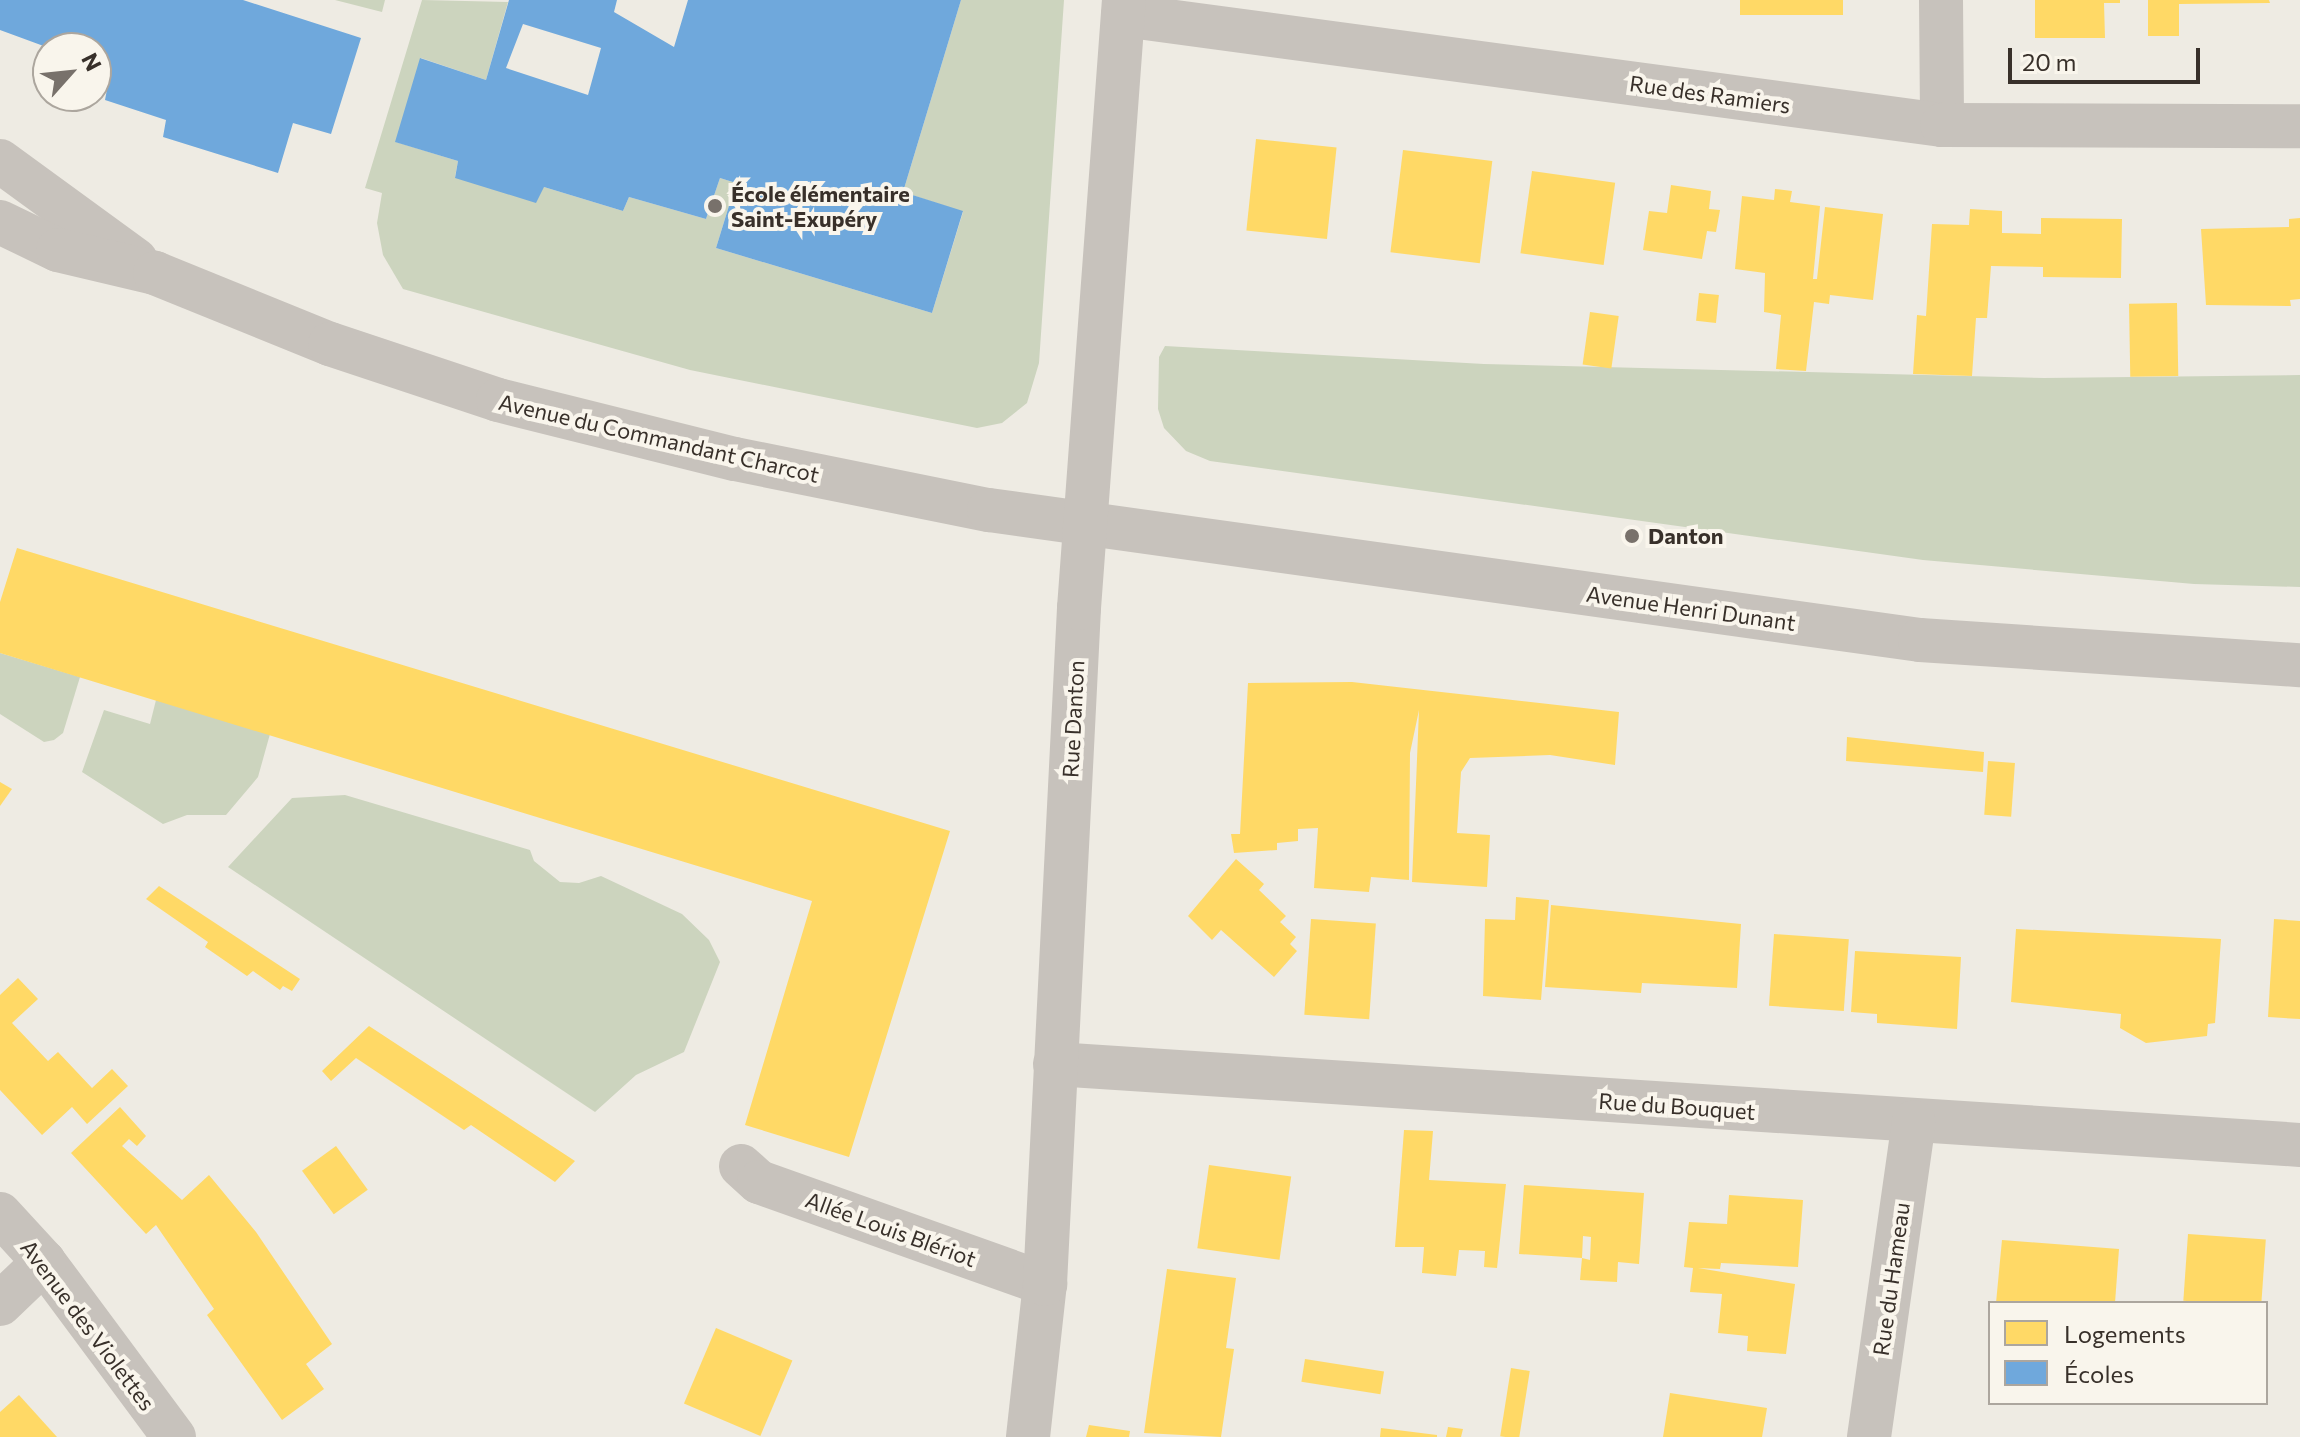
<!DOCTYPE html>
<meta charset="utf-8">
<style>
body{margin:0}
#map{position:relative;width:2300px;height:1437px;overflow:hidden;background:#eeebe3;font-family:Commissioner,sans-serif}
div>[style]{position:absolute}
.green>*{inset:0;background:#ccd4be}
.homes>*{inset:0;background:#ffd966;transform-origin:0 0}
.schools>*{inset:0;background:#6fa8dc}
.minor>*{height:44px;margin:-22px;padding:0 22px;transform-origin:22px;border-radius:22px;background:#c7c2bc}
.dots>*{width:22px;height:22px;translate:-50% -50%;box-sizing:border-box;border:4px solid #f9f5ec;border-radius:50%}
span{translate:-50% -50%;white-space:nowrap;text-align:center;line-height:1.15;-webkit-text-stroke:8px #f9f5ec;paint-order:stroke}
.street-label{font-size:22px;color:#38302a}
.poi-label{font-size:22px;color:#38302a;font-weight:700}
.left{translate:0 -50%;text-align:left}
.legend{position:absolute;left:1988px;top:1301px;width:280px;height:104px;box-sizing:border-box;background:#f9f5ec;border:2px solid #aca69e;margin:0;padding:10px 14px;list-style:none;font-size:24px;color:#38302a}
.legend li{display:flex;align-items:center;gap:16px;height:40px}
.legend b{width:40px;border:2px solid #aca69e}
.north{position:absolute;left:32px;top:32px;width:80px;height:80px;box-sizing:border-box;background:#f9f5ec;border:2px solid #aca69e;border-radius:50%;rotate:63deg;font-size:22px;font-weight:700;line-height:32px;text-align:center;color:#38302a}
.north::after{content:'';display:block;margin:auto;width:28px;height:36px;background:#78716b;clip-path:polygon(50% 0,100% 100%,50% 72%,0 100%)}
.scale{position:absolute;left:2008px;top:48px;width:192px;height:36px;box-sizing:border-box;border:4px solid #38302a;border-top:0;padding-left:10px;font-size:24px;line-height:28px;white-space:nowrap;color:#38302a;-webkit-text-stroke:6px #f9f5ec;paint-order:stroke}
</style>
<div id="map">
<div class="green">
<div style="clip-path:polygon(335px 0,385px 0,382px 12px)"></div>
<div style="clip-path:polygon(422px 0,508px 2px,486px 80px,421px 58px,396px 142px,458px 161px,455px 177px,544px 187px,623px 211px,629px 197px,706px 219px,720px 178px,736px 183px,716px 248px,932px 313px,963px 212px,903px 192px,961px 0,1064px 0,1039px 363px,1027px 403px,1002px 423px,977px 428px,690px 370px,403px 289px,383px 255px,377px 223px,382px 193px,365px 188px)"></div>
<div style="clip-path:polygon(1165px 346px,1484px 364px,2044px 378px,2300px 375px,2300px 587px,2194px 584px,1923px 560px,1210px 461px,1186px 451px,1164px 428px,1158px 409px,1159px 357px)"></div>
<div style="clip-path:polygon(0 653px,80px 677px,63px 733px,54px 740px,44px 742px,0 714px)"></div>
<div style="clip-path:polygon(156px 700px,270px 734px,258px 777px,226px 815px,187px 815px,163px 824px,82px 772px,104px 710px,150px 724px)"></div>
<div style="clip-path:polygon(345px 795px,530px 850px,534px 861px,560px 882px,579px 883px,601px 876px,682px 914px,709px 940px,720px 962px,684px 1052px,636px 1075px,595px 1112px,228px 867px,292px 798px)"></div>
</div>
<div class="homes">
<div style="left:1740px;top:0;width:103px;height:15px"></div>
<div style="clip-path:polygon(2035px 0,2120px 0,2120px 3px,2104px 3px,2105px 38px,2035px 38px)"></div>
<div style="clip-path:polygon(2148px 0,2269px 0,2270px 3px,2179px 4px,2179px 36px,2148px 36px)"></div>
<div style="left:1256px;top:139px;width:81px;height:92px;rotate:6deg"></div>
<div style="left:1403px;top:150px;width:90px;height:103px;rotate:7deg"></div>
<div style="left:1532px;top:171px;width:84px;height:83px;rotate:8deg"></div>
<div style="clip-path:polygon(1671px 185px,1711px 191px,1709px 209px,1720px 210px,1716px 232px,1707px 231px,1702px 259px,1643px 250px,1649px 211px,1667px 213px)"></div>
<div style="clip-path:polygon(1775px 189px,1792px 191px,1790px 202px,1820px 206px,1813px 279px,1817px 279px,1825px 207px,1883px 214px,1873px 300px,1830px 295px,1829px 304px,1814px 302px,1806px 371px,1776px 369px,1781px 315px,1764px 312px,1765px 273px,1735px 269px,1742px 196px,1774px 200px)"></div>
<div style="clip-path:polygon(1970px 209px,2002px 211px,2002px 233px,2041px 234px,2041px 218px,2122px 219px,2121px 278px,2043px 277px,2043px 267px,1991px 266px,1987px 318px,1976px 318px,1972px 376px,1913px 374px,1917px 315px,1926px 316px,1932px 224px,1969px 225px)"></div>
<div style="clip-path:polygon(2300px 218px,2300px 299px,2290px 300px,2291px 306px,2206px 305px,2201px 229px,2289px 227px,2289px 219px)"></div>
<div style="left:1699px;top:293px;width:20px;height:28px;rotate:6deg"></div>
<div style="left:2177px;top:303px;width:73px;height:48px;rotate:89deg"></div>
<div style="left:1590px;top:312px;width:29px;height:53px;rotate:8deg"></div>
<div style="clip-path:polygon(17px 548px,950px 831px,849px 1157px,745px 1125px,812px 901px,0 653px,0 602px)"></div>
<div style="clip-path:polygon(1352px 682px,1619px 712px,1615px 765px,1550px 755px,1470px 758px,1461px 772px,1457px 833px,1490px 835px,1487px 887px,1412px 882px,1419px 710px,1410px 753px,1409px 880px,1371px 877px,1369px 892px,1314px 888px,1318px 828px,1298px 829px,1298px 841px,1277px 843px,1277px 850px,1234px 853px,1231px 834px,1240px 834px,1248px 683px)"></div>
<div style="clip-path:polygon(1847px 737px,1984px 752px,1983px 772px,1846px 761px)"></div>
<div style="left:1988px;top:761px;width:27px;height:54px;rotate:4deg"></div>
<div style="clip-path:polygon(0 782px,12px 789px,0 806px)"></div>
<div style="clip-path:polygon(1236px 859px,1264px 884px,1259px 890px,1286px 916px,1280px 922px,1296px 937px,1290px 944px,1297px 951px,1274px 977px,1221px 930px,1212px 940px,1188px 916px)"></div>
<div style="clip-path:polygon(159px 886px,300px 979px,292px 991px,283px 986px,280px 990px,253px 971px,247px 976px,205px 947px,208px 942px,146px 899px)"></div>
<div style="clip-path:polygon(1516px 897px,1549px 900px,1541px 1000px,1483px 996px,1485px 919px,1515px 920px)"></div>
<div style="clip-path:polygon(1551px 905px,1741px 924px,1737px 988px,1642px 983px,1641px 993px,1545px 987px)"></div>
<div style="left:1311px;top:919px;width:65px;height:96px;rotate:4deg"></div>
<div style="clip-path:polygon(2274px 919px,2300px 921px,2300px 1019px,2268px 1017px)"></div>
<div style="clip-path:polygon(2016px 929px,2221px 939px,2215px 1023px,2208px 1024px,2207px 1036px,2146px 1043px,2120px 1028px,2121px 1014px,2011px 1002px)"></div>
<div style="left:1774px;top:934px;width:75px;height:72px;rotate:4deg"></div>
<div style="clip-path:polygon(1855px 951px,1961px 957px,1957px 1029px,1877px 1023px,1877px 1014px,1851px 1012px)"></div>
<div style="clip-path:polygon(18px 978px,38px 999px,12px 1023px,48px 1061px,58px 1052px,92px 1088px,112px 1069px,128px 1086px,87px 1124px,72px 1107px,42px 1135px,0 1090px,0 995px)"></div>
<div style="clip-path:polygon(369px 1026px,494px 1108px,575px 1161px,555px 1182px,471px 1125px,464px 1130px,356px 1058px,331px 1081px,322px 1071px)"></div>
<div style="clip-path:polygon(120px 1107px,146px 1136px,137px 1146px,129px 1139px,122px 1146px,182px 1200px,209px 1175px,256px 1232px,332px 1344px,306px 1364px,324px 1389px,282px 1420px,207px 1315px,214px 1309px,156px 1225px,146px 1234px,71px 1153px)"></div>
<div style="clip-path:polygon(1404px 1130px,1433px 1131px,1429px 1180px,1506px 1184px,1497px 1268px,1484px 1267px,1485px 1251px,1459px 1250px,1456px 1276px,1422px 1273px,1424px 1247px,1395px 1247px)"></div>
<div style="left:336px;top:1146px;width:54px;height:42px;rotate:54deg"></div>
<div style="left:1209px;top:1165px;width:83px;height:84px;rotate:8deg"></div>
<div style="clip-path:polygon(1524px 1185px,1644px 1193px,1639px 1264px,1618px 1262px,1617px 1282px,1580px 1280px,1582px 1258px,1590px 1260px,1591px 1237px,1583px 1236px,1582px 1258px,1519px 1254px)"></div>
<div style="clip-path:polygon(1729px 1195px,1803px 1200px,1798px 1267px,1721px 1263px,1720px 1269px,1698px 1268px,1795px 1284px,1786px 1354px,1747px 1351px,1748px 1336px,1718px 1333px,1722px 1294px,1690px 1292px,1693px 1268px,1684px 1267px,1689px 1222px,1727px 1224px)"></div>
<div style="left:2188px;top:1234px;width:78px;height:67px;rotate:4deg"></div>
<div style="clip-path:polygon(2002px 1240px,2119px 1249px,2115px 1303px,1996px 1303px)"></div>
<div style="clip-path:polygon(1167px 1269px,1236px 1278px,1226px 1348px,1234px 1349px,1221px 1437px,1144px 1433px)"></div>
<div style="left:716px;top:1328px;width:83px;height:82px;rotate:23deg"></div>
<div style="left:1305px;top:1359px;width:80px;height:23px;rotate:9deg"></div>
<div style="left:1511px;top:1368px;width:19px;height:69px;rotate:9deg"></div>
<div style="clip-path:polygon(1670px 1393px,1767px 1408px,1762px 1437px,1663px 1437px)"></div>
<div style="clip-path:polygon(19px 1395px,57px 1437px,0 1437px,0 1412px)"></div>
<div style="clip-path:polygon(1089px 1425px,1130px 1431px,1129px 1437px,1086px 1437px)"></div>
<div style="clip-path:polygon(1448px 1427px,1463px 1429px,1461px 1437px,1446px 1437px)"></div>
<div style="clip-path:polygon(1381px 1428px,1437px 1435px,1437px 1437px,1380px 1437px)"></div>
</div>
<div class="schools">
<div style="clip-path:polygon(0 0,243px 0,361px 38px,331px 134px,293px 123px,278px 173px,163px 137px,166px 120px,105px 100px,108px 84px,96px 80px,96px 48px,49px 48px,0 30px)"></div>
<div style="clip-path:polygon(evenodd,509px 0,617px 0,614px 12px,674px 47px,688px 0,961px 0,903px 192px,963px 211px,932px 313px,716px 248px,736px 183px,720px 178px,706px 219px,629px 197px,623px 211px,544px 187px,536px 203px,455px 178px,458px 161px,395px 142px,420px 58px,486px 80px,509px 0,523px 24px,601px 48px,588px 95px,506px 68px,523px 24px)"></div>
</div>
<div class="minor">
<div style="left:1941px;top:0;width:125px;rotate:89.5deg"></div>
<div style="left:1123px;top:15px;width:826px;rotate:7.65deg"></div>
<div style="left:1942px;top:125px;width:358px;rotate:0.2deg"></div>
<div style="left:0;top:161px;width:168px;rotate:36.1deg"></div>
<div style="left:0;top:222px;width:64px;rotate:25.8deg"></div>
<div style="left:58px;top:250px;width:100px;rotate:13.3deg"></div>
<div style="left:155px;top:273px;width:189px;rotate:22.1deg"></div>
<div style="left:330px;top:344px;width:177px;rotate:18.4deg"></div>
<div style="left:498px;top:400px;width:244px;rotate:14deg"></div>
<div style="left:735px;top:459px;width:259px;rotate:11.4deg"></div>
<div style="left:989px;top:510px;width:940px;rotate:7.95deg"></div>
<div style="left:1920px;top:640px;width:381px;rotate:3.8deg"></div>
<div style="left:1055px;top:1064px;width:1248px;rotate:3.72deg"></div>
<div style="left:741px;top:1166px;width:24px;rotate:42deg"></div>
<div style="left:759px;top:1182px;width:304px;rotate:19.6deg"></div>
<div style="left:0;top:1214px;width:65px;rotate:47.5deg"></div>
<div style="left:44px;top:1262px;width:218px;rotate:53.4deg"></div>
<div style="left:0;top:1304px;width:61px;rotate:-43.7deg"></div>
<div style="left:1028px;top:1437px;width:154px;rotate:-83.7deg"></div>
<div style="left:1045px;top:1284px;width:677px;rotate:-87.12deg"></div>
<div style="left:1079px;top:608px;width:610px;rotate:-85.77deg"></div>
<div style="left:1869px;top:1437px;width:318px;rotate:-81.9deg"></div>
</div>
<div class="dots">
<div style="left:715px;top:206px;background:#78716b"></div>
<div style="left:1632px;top:536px;background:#78716b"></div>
</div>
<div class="street-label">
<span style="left:1710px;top:94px;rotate:8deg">Rue des Ramiers</span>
<span style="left:659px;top:438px;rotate:13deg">Avenue du Commandant Charcot</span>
<span style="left:1691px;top:608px;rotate:8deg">Avenue Henri Dunant</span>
<span style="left:1073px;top:719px;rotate:-87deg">Rue Danton</span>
<span style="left:1677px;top:1106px;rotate:4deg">Rue du Bouquet</span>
<span style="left:891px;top:1229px;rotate:20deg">Allée Louis Blériot</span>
<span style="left:1891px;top:1279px;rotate:-82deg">Rue du Hameau</span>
<span style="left:88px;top:1325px;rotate:53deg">Avenue des Violettes</span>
</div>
<div class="poi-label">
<span class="left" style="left:731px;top:206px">École élémentaire<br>Saint-Exupéry</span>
<span class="left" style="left:1648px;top:536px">Danton</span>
</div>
<ul class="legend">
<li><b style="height:22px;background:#ffd966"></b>Logements</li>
<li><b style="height:22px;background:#6fa8dc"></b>Écoles</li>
</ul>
<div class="north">N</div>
<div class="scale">20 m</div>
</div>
